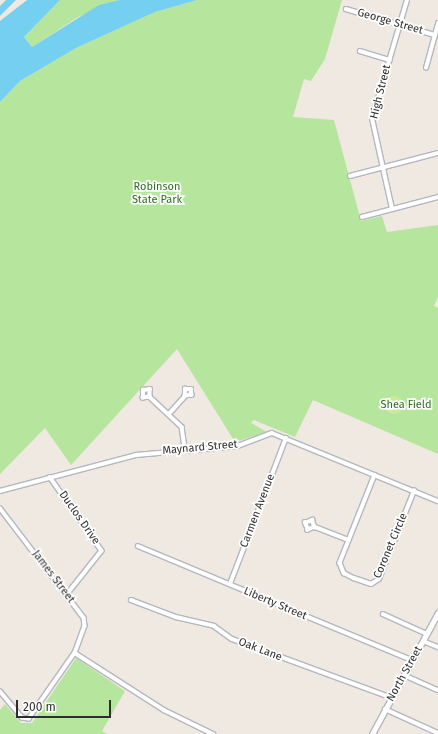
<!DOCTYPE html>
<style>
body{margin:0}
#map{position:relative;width:438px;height:734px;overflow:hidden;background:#efe9e1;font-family:"Fira Sans",sans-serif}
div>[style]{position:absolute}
.green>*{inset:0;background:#b6e59e}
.pitch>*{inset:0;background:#c9ec9a}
.round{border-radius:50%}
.water>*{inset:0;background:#75cff0}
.roads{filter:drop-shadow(1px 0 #b4b7c1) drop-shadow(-1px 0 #b4b7c1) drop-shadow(0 1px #b4b7c1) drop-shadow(0 -1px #b4b7c1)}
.minor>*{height:3.5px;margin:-1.75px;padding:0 1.75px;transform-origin:1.75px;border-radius:1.75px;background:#fff}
.secondary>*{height:4.5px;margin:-2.25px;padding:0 2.25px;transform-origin:2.25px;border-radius:2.25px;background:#fff}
span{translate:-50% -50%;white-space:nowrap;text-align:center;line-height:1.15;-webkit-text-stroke:3.5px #fff;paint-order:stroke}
.street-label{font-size:11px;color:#2e2e2e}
.park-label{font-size:11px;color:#2c6e1b}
.scale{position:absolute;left:16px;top:700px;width:95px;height:18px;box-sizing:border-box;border:2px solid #2e2e2e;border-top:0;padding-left:5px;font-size:12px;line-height:14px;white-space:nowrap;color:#2e2e2e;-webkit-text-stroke:3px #fff;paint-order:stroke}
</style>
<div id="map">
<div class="green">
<div style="clip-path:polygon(60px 0,120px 0,78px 17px,32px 47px,24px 37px)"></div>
<div style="clip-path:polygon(197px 0,342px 0,325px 59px,311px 81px,304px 79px,293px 117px,334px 120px,361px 221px,382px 216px,387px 232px,438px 225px,438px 297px,434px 306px,438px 308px,438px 454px,313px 400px,295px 437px,254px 420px,251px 423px,267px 432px,235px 442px,177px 349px,71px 465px,45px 428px,0 474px,0 102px,20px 81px,76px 48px,155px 12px)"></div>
<div style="clip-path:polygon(76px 658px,125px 691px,102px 731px,107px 734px,0 734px,0 710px,5px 704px,21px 723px,32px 723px)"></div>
</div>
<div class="pitch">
<div class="round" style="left:385px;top:396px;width:18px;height:18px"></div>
</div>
<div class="water">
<div style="clip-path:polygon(6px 0,16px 0,0 16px,0 6px)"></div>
<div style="clip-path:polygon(27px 0,60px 0,24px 37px,32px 47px,99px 5px,120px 0,197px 0,155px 12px,76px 48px,20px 81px,0 102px,0 21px)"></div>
</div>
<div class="roads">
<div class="minor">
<div style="left:346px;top:9px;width:93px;rotate:16.3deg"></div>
<div style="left:360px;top:51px;width:31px;rotate:17deg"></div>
<div style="left:426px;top:68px;width:46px;rotate:-74.7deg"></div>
<div style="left:350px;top:176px;width:91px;rotate:-14.6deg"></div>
<div style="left:392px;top:209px;width:92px;rotate:-102.5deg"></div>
<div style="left:372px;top:119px;width:124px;rotate:-73.6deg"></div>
<div style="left:362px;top:217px;width:79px;rotate:-14.7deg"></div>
<div style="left:150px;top:397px;width:7px;rotate:172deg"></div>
<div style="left:143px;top:398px;width:8px;rotate:-90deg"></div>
<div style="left:143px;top:390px;width:7px;rotate:-8deg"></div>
<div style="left:150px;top:389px;width:8px;rotate:90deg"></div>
<div style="left:150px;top:397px;width:44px;rotate:43.2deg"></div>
<div style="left:182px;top:427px;width:22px;rotate:82deg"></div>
<div style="left:169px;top:414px;width:24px;rotate:-48deg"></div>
<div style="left:185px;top:396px;width:7px;rotate:-90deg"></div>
<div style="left:185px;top:389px;width:6px"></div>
<div style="left:191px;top:389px;width:6px;rotate:81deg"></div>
<div style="left:192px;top:395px;width:7px;rotate:172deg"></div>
<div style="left:375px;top:475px;width:95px;rotate:111.7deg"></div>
<div style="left:340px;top:563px;width:11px;rotate:68deg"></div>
<div style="left:344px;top:573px;width:11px;rotate:27deg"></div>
<div style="left:354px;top:578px;width:18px;rotate:19deg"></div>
<div style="left:371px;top:584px;width:9px;rotate:-32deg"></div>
<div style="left:379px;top:579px;width:95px;rotate:-68.3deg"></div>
<div style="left:50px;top:477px;width:90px;rotate:54.9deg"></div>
<div style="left:102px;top:551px;width:56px;rotate:128.5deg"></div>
<div style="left:0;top:491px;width:141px;rotate:-14.8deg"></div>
<div style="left:136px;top:455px;width:102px;rotate:-5deg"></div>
<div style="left:238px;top:446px;width:36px;rotate:-21deg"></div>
<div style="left:272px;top:433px;width:179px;rotate:22.3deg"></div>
<div style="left:0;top:508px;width:138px;rotate:52.6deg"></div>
<div style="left:84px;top:618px;width:8px;rotate:83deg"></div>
<div style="left:85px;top:626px;width:29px;rotate:110deg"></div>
<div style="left:75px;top:653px;width:80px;rotate:124.9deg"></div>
<div style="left:29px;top:719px;width:7px;rotate:-172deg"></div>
<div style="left:22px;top:718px;width:34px;rotate:-130deg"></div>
<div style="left:315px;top:527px;width:8px;rotate:157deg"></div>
<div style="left:308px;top:530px;width:8px;rotate:-113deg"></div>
<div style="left:305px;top:523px;width:8px;rotate:-23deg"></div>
<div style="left:312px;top:520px;width:8px;rotate:67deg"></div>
<div style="left:315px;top:527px;width:36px;rotate:21deg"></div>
<div style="left:138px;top:546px;width:297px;rotate:22.6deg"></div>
<div style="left:230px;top:584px;width:156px;rotate:-69deg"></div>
<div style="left:131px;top:600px;width:48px;rotate:20.7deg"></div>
<div style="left:176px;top:617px;width:39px;rotate:13deg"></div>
<div style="left:214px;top:626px;width:22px;rotate:36deg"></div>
<div style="left:232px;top:639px;width:171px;rotate:20.2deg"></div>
<div style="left:383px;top:614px;width:48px;rotate:24.4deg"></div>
<div style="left:423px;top:641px;width:16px;rotate:22deg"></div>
<div style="left:75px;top:653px;width:106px;rotate:32.6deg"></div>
<div style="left:164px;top:710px;width:55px;rotate:26.1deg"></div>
<div style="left:404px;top:675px;width:37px;rotate:24deg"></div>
<div style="left:385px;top:709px;width:58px;rotate:24.4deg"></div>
</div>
<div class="secondary">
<div style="left:372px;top:734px;width:138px;rotate:-61.4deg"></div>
</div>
</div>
<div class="street-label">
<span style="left:390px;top:22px;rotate:16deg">George Street</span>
<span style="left:381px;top:92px;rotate:-76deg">High Street</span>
<span style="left:200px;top:448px;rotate:-5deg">Maynard Street</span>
<span style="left:258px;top:511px;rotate:-69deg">Carmen Avenue</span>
<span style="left:79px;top:518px;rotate:55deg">Duclos Drive</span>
<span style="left:391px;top:546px;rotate:-67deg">Coronet Circle</span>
<span style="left:53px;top:577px;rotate:53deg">James Street</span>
<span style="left:275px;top:604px;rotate:23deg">Liberty Street</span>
<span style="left:260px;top:650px;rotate:21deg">Oak Lane</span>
<span style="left:405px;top:674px;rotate:-61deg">North Street</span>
</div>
<div class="park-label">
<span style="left:157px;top:194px">Robinson<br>State Park</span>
<span style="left:406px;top:405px">Shea Field</span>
</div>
<div class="scale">200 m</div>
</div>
